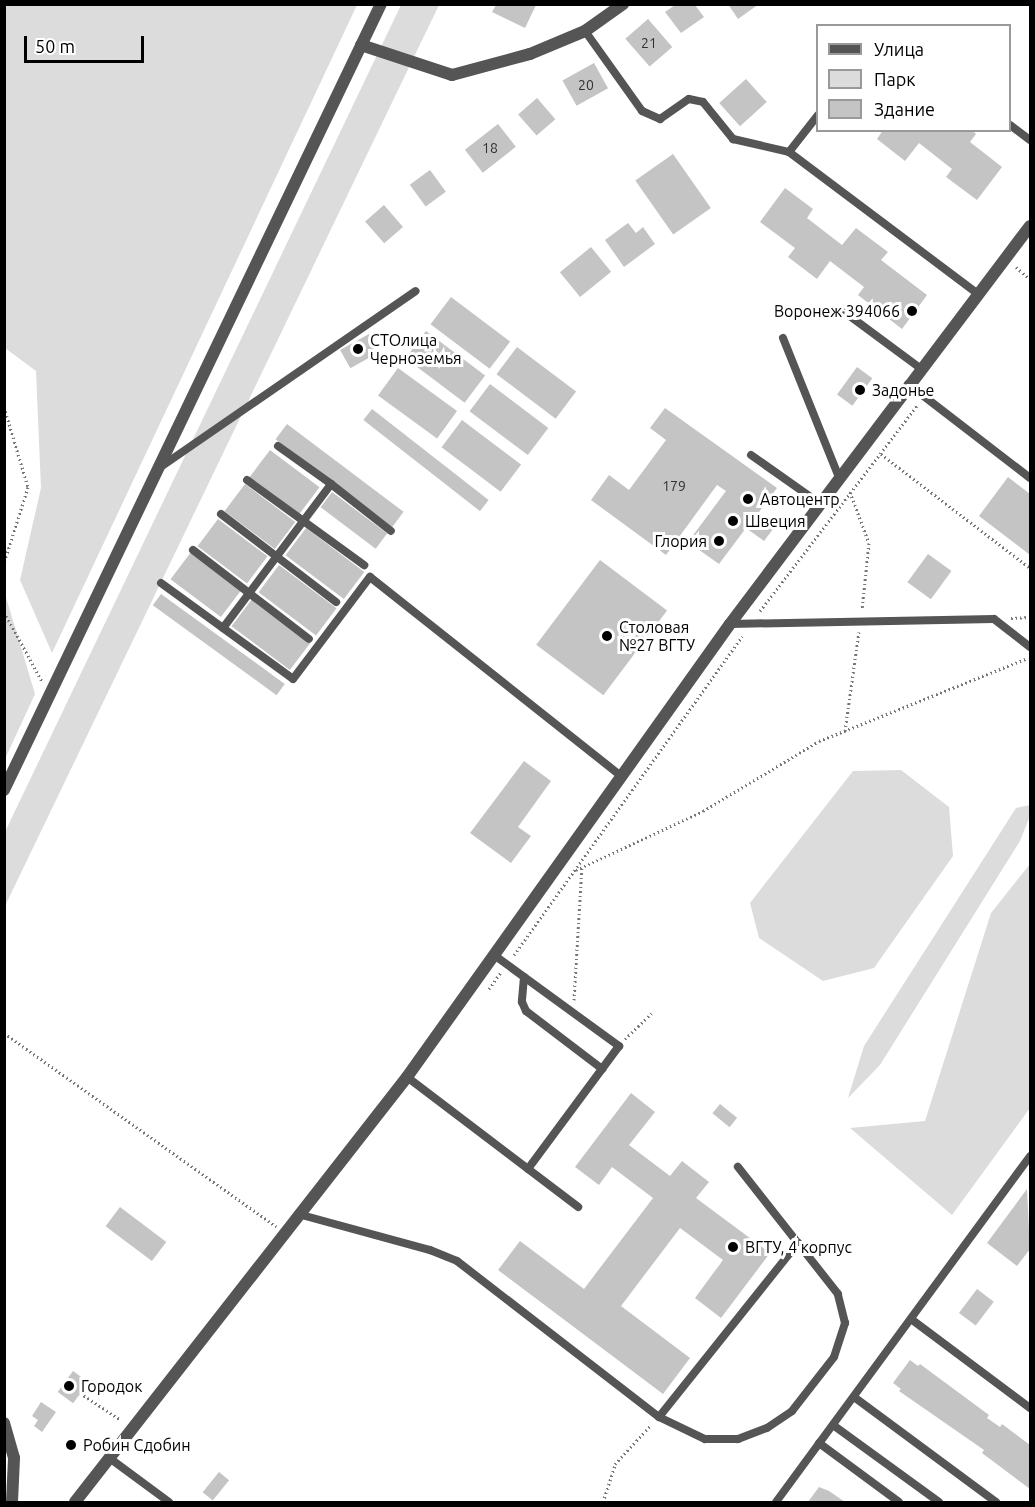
<!DOCTYPE html>
<meta charset="utf-8">
<style>
body{margin:0}
#map{position:relative;width:1035px;height:1507px;overflow:hidden;background:#fff;font-family:Ubuntu,sans-serif}
div>[style]{position:absolute}
.green>*{inset:0;background:#dcdcdc}
.building>*{inset:0;background:#c4c4c4;transform-origin:0 0}
.path>*{height:3px;margin-top:-1.5px;transform-origin:0;background:repeating-linear-gradient(90deg,#777 0 1.5px,transparent 0 4.5px)}
.service>*{height:8px;margin:-4px;padding:0 4px;transform-origin:4px;border-radius:4px;background:#555}
.minor>*{height:12px;margin:-6px;padding:0 6px;transform-origin:6px;border-radius:6px;background:#555}
.dots>*{width:16px;height:16px;translate:-50% -50%;box-sizing:border-box;border:3px solid #fff;border-radius:50%}
span{translate:-50% -50%;white-space:nowrap;text-align:center;line-height:1.15;-webkit-text-stroke:6px #fff;paint-order:stroke}
.number-label{font-size:14px;color:#313131}
.number-label span{-webkit-text-stroke-width:0}
.poi-label{font-size:16px;color:#000}
.right{translate:-100% -50%;text-align:right}
.left{translate:0 -50%;text-align:left}
.frame{position:absolute;inset:0;border:6px solid #000;pointer-events:none}
.legend{position:absolute;left:816px;top:24px;width:195px;height:108px;box-sizing:border-box;background:#fff;border:2px solid #999;margin:0;padding:8px 10px;list-style:none;font-size:18px;color:#000}
.legend li{display:flex;align-items:center;gap:12px;height:30px}
.legend b{width:30px;border:2px solid #999}
.scale{position:absolute;left:24px;top:36px;width:120px;height:27px;box-sizing:border-box;border:3px solid #000;border-top:0;padding-left:8px;font-size:18px;line-height:21px;white-space:nowrap;color:#000;-webkit-text-stroke:4px #fff;paint-order:stroke}
</style>
<div id="map">
<div class="green">
<div style="clip-path:polygon(5px 4px,357px 5px,52px 653px,20px 580px,41px 488px,36px 371px,5px 348px)"></div>
<div style="clip-path:polygon(401px 5px,439px 5px,5px 906px,4px 834px)"></div>
<div style="clip-path:polygon(5px 594px,35px 694px,5px 759px,4px 759px)"></div>
<div style="clip-path:polygon(901px 770px,949px 807px,953px 856px,874px 968px,823px 981px,759px 938px,750px 903px,853px 771px)"></div>
<div style="clip-path:polygon(1030px 805px,1030px 816px,1020px 841px,880px 1065px,848px 1098px,864px 1046px,1016px 808px)"></div>
<div style="clip-path:polygon(1030px 864px,1030px 1108px,952px 1215px,850px 1128px,925px 1121px,991px 913px)"></div>
</div>
<div class="building">
<div style="clip-path:polygon(728px 4px,759px 4px,738px 19px)"></div>
<div style="clip-path:polygon(496px 5px,536px 5px,525px 28px,492px 12px)"></div>
<div style="clip-path:polygon(675px 5px,695px 5px,704px 17px,681px 33px,665px 12px)"></div>
<div style="left:648px;top:19px;width:37px;height:30px;rotate:49deg"></div>
<div style="left:594px;top:63px;width:29px;height:36px;rotate:61deg"></div>
<div style="left:746px;top:79px;width:31px;height:36px;rotate:48deg"></div>
<div style="left:537px;top:98px;width:28px;height:25px;rotate:49deg"></div>
<div style="left:498px;top:124px;width:29px;height:42px;rotate:52deg"></div>
<div style="clip-path:polygon(883px 130px,972px 130px,976px 134px,970px 142px,1002px 167px,977px 200px,946px 177px,952px 169px,919px 143px,905px 161px,877px 139px)"></div>
<div style="left:673px;top:154px;width:66px;height:46px;rotate:55deg"></div>
<div style="left:430px;top:170px;width:27px;height:25px;rotate:54deg"></div>
<div style="clip-path:polygon(785px 188px,813px 209px,807px 218px,842px 245px,856px 228px,888px 252px,881px 260px,927px 295px,902px 329px,858px 295px,864px 287px,830px 261px,817px 279px,788px 257px,795px 248px,760px 222px)"></div>
<div style="left:384px;top:205px;width:29px;height:25px;rotate:49deg"></div>
<div style="clip-path:polygon(628px 223px,636px 233px,643px 227px,655px 244px,624px 267px,605px 240px)"></div>
<div style="left:591px;top:247px;width:32px;height:40px;rotate:51deg"></div>
<div style="left:451px;top:297px;width:74px;height:34px;rotate:37deg"></div>
<div style="left:426px;top:331px;width:74px;height:34px;rotate:37deg"></div>
<div style="left:369px;top:334px;width:21px;height:33px;rotate:61deg"></div>
<div style="left:517px;top:347px;width:74px;height:34px;rotate:37deg"></div>
<div style="left:857px;top:367px;width:19px;height:34px;rotate:36deg"></div>
<div style="left:398px;top:368px;width:73px;height:34px;rotate:36deg"></div>
<div style="left:490px;top:384px;width:73px;height:34px;rotate:37deg"></div>
<div style="clip-path:polygon(665px 408px,777px 488px,756px 516px,773px 529px,764px 541px,746px 528px,719px 564px,688px 542px,726px 491px,717px 485px,666px 555px,591px 500px,609px 475px,629px 490px,666px 440px,650px 428px)"></div>
<div style="left:372px;top:409px;width:148px;height:14px;rotate:38deg"></div>
<div style="left:462px;top:420px;width:74px;height:34px;rotate:37deg"></div>
<div style="left:287px;top:424px;width:146px;height:19px;rotate:37deg"></div>
<div style="left:270px;top:450px;width:62px;height:34px;rotate:37deg"></div>
<div style="clip-path:polygon(1008px 477px,1030px 494px,1030px 555px,979px 516px)"></div>
<div style="left:245px;top:484px;width:63px;height:34px;rotate:37deg"></div>
<div style="left:332px;top:492px;width:69px;height:19px;rotate:37deg"></div>
<div style="left:218px;top:519px;width:62px;height:34px;rotate:37deg"></div>
<div style="left:306px;top:528px;width:73px;height:34px;rotate:37deg"></div>
<div style="left:191px;top:552px;width:63px;height:34px;rotate:37deg"></div>
<div style="left:928px;top:554px;width:29px;height:35px;rotate:36deg"></div>
<div style="left:600px;top:560px;width:84px;height:106px;rotate:37deg"></div>
<div style="left:279px;top:565px;width:72px;height:34px;rotate:37deg"></div>
<div style="left:161px;top:594px;width:153px;height:14px;rotate:36deg"></div>
<div style="left:252px;top:599px;width:73px;height:34px;rotate:37deg"></div>
<div style="clip-path:polygon(524px 761px,551px 781px,518px 827px,531px 836px,511px 863px,470px 833px)"></div>
<div style="clip-path:polygon(631px 1093px,655px 1112px,629px 1145px,670px 1176px,682px 1161px,709px 1182px,696px 1198px,770px 1253px,721px 1318px,695px 1298px,723px 1260px,680px 1228px,621px 1306px,690px 1358px,663px 1394px,498px 1270px,520px 1241px,584px 1289px,653px 1198px,612px 1167px,599px 1185px,575px 1167px)"></div>
<div style="left:720px;top:1104px;width:22px;height:12px;rotate:39deg"></div>
<div style="clip-path:polygon(1027px 1189px,1030px 1249px,1017px 1266px,987px 1243px)"></div>
<div style="left:120px;top:1207px;width:58px;height:24px;rotate:37deg"></div>
<div style="left:977px;top:1289px;width:21px;height:30px;rotate:37deg"></div>
<div style="clip-path:polygon(910px 1360px,918px 1366px,920px 1364px,989px 1415px,987px 1418px,1000px 1427px,1002px 1424px,1030px 1445px,1030px 1489px,982px 1453px,984px 1450px,899px 1391px,901px 1389px,893px 1383px)"></div>
<div style="left:73px;top:1371px;width:19px;height:26px;rotate:36deg"></div>
<div style="clip-path:polygon(41px 1402px,56px 1412px,42px 1432px,34px 1426px,38px 1420px,32px 1416px)"></div>
<div style="left:219px;top:1472px;width:13px;height:26px;rotate:39deg"></div>
<div style="clip-path:polygon(819px 1487px,829px 1491px,845px 1502px,808px 1502px)"></div>
</div>
<div class="path">
<div style="left:1016px;top:267px;width:18px;rotate:41deg"></div>
<div style="left:4px;top:407px;width:84px;rotate:73.3deg"></div>
<div style="left:28px;top:487px;width:80px;rotate:107.5deg"></div>
<div style="left:881px;top:454px;width:188px;rotate:37.4deg"></div>
<div style="left:850px;top:492px;width:54px;rotate:69.6deg"></div>
<div style="left:869px;top:543px;width:67px;rotate:96deg"></div>
<div style="left:760px;top:611px;width:260px;rotate:-52.6deg"></div>
<div style="left:4px;top:612px;width:79px;rotate:61.2deg"></div>
<div style="left:1011px;top:618px;width:19px;rotate:-3deg"></div>
<div style="left:845px;top:731px;width:100px;rotate:-82deg"></div>
<div style="left:576px;top:870px;width:140px;rotate:-24.9deg"></div>
<div style="left:703px;top:811px;width:135px;rotate:-31.1deg"></div>
<div style="left:819px;top:741px;width:225px;rotate:-21.7deg"></div>
<div style="left:514px;top:955px;width:392px;rotate:-54.4deg"></div>
<div style="left:489px;top:989px;width:21px;rotate:-55deg"></div>
<div style="left:574px;top:1000px;width:133px;rotate:-86.6deg"></div>
<div style="left:4px;top:1033px;width:334px;rotate:35.4deg"></div>
<div style="left:625px;top:1039px;width:37px;rotate:-44deg"></div>
<div style="left:80px;top:1393px;width:49px;rotate:33.4deg"></div>
<div style="left:603px;top:1502px;width:40px;rotate:-72deg"></div>
<div style="left:615px;top:1464px;width:53px;rotate:-47.3deg"></div>
</div>
<div class="service">
<div style="left:585px;top:31px;width:98px;rotate:54.5deg"></div>
<div style="left:642px;top:111px;width:20px;rotate:24deg"></div>
<div style="left:660px;top:119px;width:35px;rotate:-35deg"></div>
<div style="left:689px;top:99px;width:14px;rotate:12deg"></div>
<div style="left:703px;top:102px;width:48px;rotate:51deg"></div>
<div style="left:733px;top:139px;width:57px;rotate:13.1deg"></div>
<div style="left:818px;top:115px;width:47px;rotate:128.1deg"></div>
<div style="left:789px;top:152px;width:236px;rotate:36.9deg"></div>
<div style="left:1010px;top:125px;width:25px;rotate:37deg"></div>
<div style="left:843px;top:311px;width:96px;rotate:36.5deg"></div>
<div style="left:783px;top:338px;width:150px;rotate:68.1deg"></div>
<div style="left:908px;top:384px;width:154px;rotate:37.6deg"></div>
<div style="left:278px;top:446px;width:65px;rotate:35.6deg"></div>
<div style="left:751px;top:455px;width:83px;rotate:35.2deg"></div>
<div style="left:162px;top:466px;width:308px;rotate:-34.6deg"></div>
<div style="left:247px;top:480px;width:145px;rotate:36deg"></div>
<div style="left:221px;top:514px;width:145px;rotate:37.4deg"></div>
<div style="left:193px;top:550px;width:146px;rotate:37.5deg"></div>
<div style="left:161px;top:583px;width:163px;rotate:36deg"></div>
<div style="left:293px;top:679px;width:128px;rotate:-53deg"></div>
<div style="left:370px;top:577px;width:320px;rotate:38.4deg"></div>
<div style="left:730px;top:624px;width:264px;rotate:-1.1deg"></div>
<div style="left:994px;top:619px;width:46px;rotate:37.9deg"></div>
<div style="left:223px;top:628px;width:180px;rotate:-53.1deg"></div>
<div style="left:331px;top:484px;width:76px;rotate:38.1deg"></div>
<div style="left:494px;top:955px;width:155px;rotate:36.1deg"></div>
<div style="left:619px;top:1046px;width:153px;rotate:126.5deg"></div>
<div style="left:524px;top:977px;width:25px;rotate:95deg"></div>
<div style="left:522px;top:1002px;width:10px;rotate:66deg"></div>
<div style="left:526px;top:1011px;width:96px;rotate:37.3deg"></div>
<div style="left:407px;top:1077px;width:215px;rotate:37.2deg"></div>
<div style="left:298px;top:1214px;width:137px;rotate:15.3deg"></div>
<div style="left:430px;top:1250px;width:29px;rotate:22deg"></div>
<div style="left:457px;top:1261px;width:255px;rotate:37.7deg"></div>
<div style="left:659px;top:1417px;width:51px;rotate:25.6deg"></div>
<div style="left:705px;top:1439px;width:33px"></div>
<div style="left:738px;top:1439px;width:31px;rotate:-21deg"></div>
<div style="left:767px;top:1428px;width:30px;rotate:-34deg"></div>
<div style="left:792px;top:1411px;width:68px;rotate:-52.1deg"></div>
<div style="left:834px;top:1357px;width:36px;rotate:-72deg"></div>
<div style="left:845px;top:1323px;width:30px;rotate:-104deg"></div>
<div style="left:838px;top:1294px;width:162px;rotate:-128.2deg"></div>
<div style="left:911px;top:1319px;width:149px;rotate:36.8deg"></div>
<div style="left:854px;top:1397px;width:177px;rotate:36.5deg"></div>
<div style="left:659px;top:1417px;width:223px;rotate:-51.4deg"></div>
<div style="left:833px;top:1425px;width:131px;rotate:36deg"></div>
<div style="left:819px;top:1443px;width:99px;rotate:36.4deg"></div>
<div style="left:108px;top:1457px;width:76px;rotate:36.4deg"></div>
<div style="left:776px;top:1502px;width:429px;rotate:-53.7deg"></div>
</div>
<div class="minor">
<div style="left:361px;top:45px;width:96px;rotate:18.2deg"></div>
<div style="left:452px;top:75px;width:81px;rotate:-15.1deg"></div>
<div style="left:530px;top:54px;width:60px;rotate:-22.7deg"></div>
<div style="left:585px;top:31px;width:47px;rotate:-35.4deg"></div>
<div style="left:4px;top:790px;width:872px;rotate:-64.38deg"></div>
<div style="left:4px;top:1423px;width:36px;rotate:74deg"></div>
<div style="left:14px;top:1458px;width:44px;rotate:92.6deg"></div>
<div style="left:75px;top:1502px;width:539px;rotate:-52deg"></div>
<div style="left:407px;top:1077px;width:556px;rotate:-54.51deg"></div>
<div style="left:730px;top:624px;width:498px;rotate:-53deg"></div>
</div>
<div class="dots">
<div style="left:912px;top:311px;background:#000"></div>
<div style="left:358px;top:349px;background:#000"></div>
<div style="left:860px;top:390px;background:#000"></div>
<div style="left:748px;top:499px;background:#000"></div>
<div style="left:733px;top:521px;background:#000"></div>
<div style="left:719px;top:541px;background:#000"></div>
<div style="left:607px;top:636px;background:#000"></div>
<div style="left:733px;top:1247px;background:#000"></div>
<div style="left:69px;top:1386px;background:#000"></div>
<div style="left:71px;top:1445px;background:#000"></div>
</div>
<div class="number-label">
<span style="left:649px;top:43px">21</span>
<span style="left:586px;top:85px">20</span>
<span style="left:490px;top:148px">18</span>
<span style="left:674px;top:486px">179</span>
</div>
<div class="poi-label">
<span class="right" style="left:900px;top:311px">Воронеж 394066</span>
<span class="left" style="left:370px;top:349px">СТОлица<br>Черноземья</span>
<span class="left" style="left:872px;top:390px">Задонье</span>
<span class="left" style="left:760px;top:499px">Автоцентр</span>
<span class="left" style="left:745px;top:521px">Швеция</span>
<span class="right" style="left:707px;top:541px">Глория</span>
<span class="left" style="left:619px;top:636px">Столовая<br>№27 ВГТУ</span>
<span class="left" style="left:745px;top:1247px">ВГТУ, 4 корпус</span>
<span class="left" style="left:81px;top:1386px">Городок</span>
<span class="left" style="left:83px;top:1445px">Робин Сдобин</span>
</div>
<div class="frame"></div>
<ul class="legend">
<li><b style="height:8px;background:#555"></b>Улица</li>
<li><b style="height:16px;background:#dcdcdc"></b>Парк</li>
<li><b style="height:16px;background:#c4c4c4"></b>Здание</li>
</ul>
<div class="scale">50 m</div>
</div>
